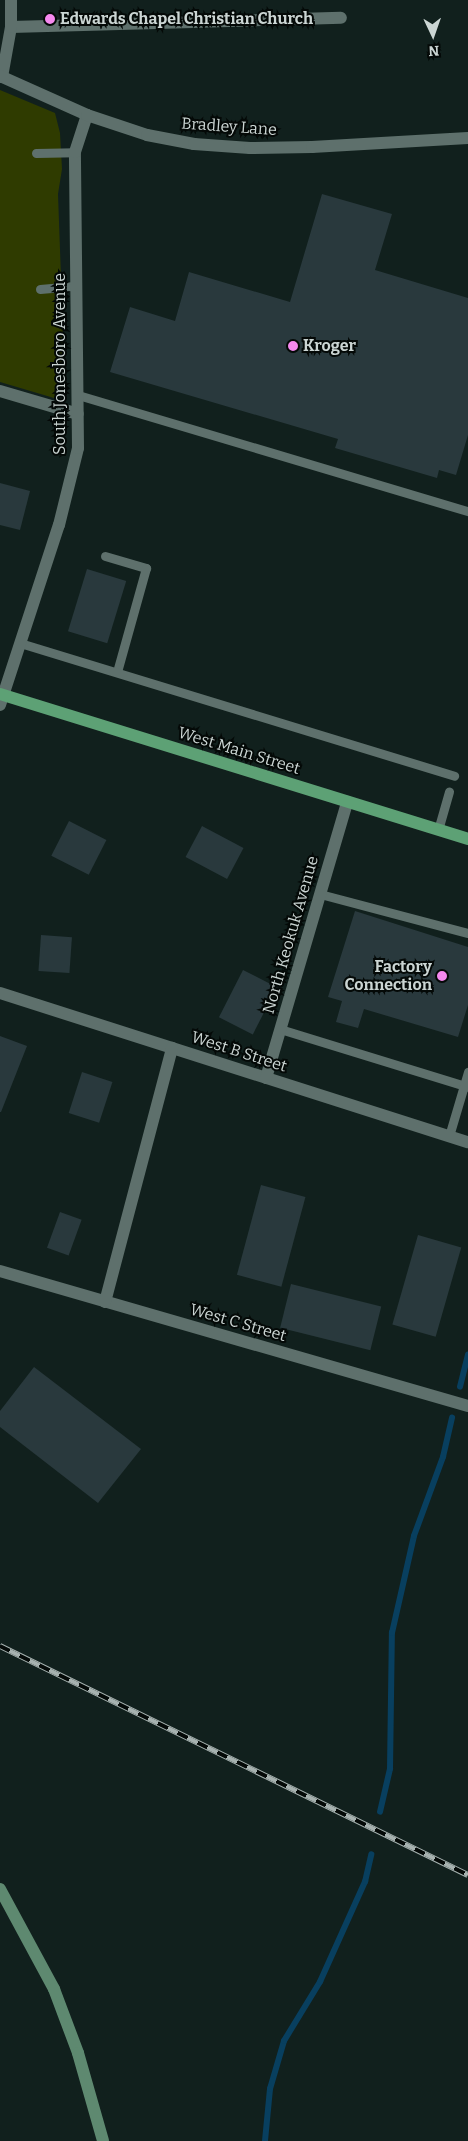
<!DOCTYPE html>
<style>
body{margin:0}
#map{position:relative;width:468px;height:2141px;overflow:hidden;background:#11201d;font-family:Bitter,serif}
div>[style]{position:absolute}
.green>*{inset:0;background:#2f3b00}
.stream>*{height:5.5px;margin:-2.75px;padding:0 2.75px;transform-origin:2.75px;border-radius:2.75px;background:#083f5f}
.building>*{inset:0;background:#29393d;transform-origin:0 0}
.service>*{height:9px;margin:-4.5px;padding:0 4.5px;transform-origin:4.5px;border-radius:4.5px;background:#5e706c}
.minor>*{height:12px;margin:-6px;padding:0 6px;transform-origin:6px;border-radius:6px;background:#5e706c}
.tertiary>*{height:12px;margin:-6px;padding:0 6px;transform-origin:6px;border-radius:6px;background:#5e706c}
.secondary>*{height:12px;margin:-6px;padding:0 6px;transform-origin:6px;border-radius:6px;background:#5e8970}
.primary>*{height:12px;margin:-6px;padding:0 6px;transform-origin:6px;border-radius:6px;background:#5da175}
.rail>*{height:5.5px;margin-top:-2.75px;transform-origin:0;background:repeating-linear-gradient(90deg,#040907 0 11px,#a7b2b0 0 22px);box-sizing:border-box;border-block:1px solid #a7b2b0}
.dots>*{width:14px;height:14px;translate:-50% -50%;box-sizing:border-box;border:2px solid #040907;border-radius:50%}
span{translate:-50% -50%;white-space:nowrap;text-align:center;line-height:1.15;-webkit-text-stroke:4px #040907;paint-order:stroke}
.poi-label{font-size:16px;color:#cbd5d3;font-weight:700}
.left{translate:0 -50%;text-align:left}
.right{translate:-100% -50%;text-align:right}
.street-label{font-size:16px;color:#cbd5d3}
.north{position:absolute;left:408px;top:10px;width:50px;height:50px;-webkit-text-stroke:4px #040907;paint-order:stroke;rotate:177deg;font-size:14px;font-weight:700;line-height:20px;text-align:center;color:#cbd5d3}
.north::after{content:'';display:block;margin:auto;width:18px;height:22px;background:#cbd5d3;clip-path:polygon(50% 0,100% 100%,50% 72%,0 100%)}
</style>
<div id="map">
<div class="green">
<div style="clip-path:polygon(0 90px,55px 113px,60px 133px,62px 169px,58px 194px,65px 388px,54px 398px,0 382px)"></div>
</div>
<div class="stream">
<div style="left:460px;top:1387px;width:33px;rotate:-76deg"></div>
<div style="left:380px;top:1812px;width:44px;rotate:-76.9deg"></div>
<div style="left:390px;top:1769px;width:136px;rotate:-89.2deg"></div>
<div style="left:392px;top:1633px;width:99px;rotate:-77.2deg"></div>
<div style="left:414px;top:1536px;width:84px;rotate:-69.8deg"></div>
<div style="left:443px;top:1457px;width:40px;rotate:-77deg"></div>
<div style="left:265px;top:2141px;width:52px;rotate:-84.5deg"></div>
<div style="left:270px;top:2089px;width:50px;rotate:-73.7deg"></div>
<div style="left:284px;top:2041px;width:69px;rotate:-58.6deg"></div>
<div style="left:320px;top:1982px;width:110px;rotate:-65.8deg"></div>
<div style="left:365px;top:1882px;width:28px;rotate:-77deg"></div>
</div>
<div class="building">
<div style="clip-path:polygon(322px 194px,392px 214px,375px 270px,468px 298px,468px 435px,456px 475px,439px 470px,437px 478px,335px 448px,338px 439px,110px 372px,130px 307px,175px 321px,189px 272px,290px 302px)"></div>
<div style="clip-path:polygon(0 483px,30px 491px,20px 530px,0 525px)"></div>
<div style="left:87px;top:569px;width:41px;height:65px;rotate:17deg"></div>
<div style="left:69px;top:821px;width:42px;height:39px;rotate:27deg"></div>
<div style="left:202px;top:826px;width:47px;height:35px;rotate:28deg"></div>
<div style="clip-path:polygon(355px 911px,468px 947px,468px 1005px,458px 1037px,364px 1009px,358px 1028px,336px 1022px,342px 1001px,328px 997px)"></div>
<div style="left:41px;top:935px;width:31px;height:36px;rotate:4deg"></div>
<div style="left:243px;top:970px;width:38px;height:53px;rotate:27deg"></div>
<div style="clip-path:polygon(0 1036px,27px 1046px,1px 1112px,0 1112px)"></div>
<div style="left:82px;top:1072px;width:32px;height:43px;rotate:18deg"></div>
<div style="left:261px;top:1185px;width:46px;height:93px;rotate:15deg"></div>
<div style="left:60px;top:1212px;width:23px;height:38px;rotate:20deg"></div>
<div style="left:418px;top:1235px;width:45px;height:93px;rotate:16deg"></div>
<div style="left:291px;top:1284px;width:93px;height:45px;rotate:14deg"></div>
<div style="clip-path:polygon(34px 1367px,141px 1449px,98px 1503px,0 1427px,0 1411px)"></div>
</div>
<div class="service">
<div style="left:36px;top:153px;width:39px;rotate:-1deg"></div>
<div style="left:40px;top:289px;width:37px;rotate:-5deg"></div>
<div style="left:78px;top:395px;width:407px;rotate:16.6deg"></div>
<div style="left:105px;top:556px;width:43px;rotate:16.3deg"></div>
<div style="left:146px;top:568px;width:108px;rotate:105.6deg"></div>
<div style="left:20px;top:643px;width:454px;rotate:17deg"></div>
<div style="left:438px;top:830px;width:40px;rotate:-74deg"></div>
<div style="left:320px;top:894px;width:153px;rotate:14.8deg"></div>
<div style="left:280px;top:1029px;width:197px;rotate:17.1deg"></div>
<div style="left:449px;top:1136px;width:67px;rotate:-73.5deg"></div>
</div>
<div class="minor">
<div style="left:11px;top:27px;width:330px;rotate:-1.6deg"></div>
<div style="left:2px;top:77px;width:51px;rotate:-79.8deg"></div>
<div style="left:11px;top:27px;width:27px;rotate:-90deg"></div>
<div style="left:0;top:391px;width:81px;rotate:16.4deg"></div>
<div style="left:0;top:705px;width:189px;rotate:-71.9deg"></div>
<div style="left:59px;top:525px;width:79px;rotate:-76.1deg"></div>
<div style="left:78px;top:448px;width:296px;rotate:-90.6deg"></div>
<div style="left:75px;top:152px;width:39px;rotate:-72deg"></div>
<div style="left:0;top:993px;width:491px;rotate:17.7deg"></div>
<div style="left:266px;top:1078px;width:288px;rotate:-73.6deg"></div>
<div style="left:0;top:1271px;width:487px;rotate:16.1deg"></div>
<div style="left:105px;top:1302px;width:263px;rotate:-75.2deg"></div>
</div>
<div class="tertiary">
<div style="left:0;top:76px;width:95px;rotate:24.1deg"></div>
<div style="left:87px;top:115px;width:63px;rotate:18.4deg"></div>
<div style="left:147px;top:135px;width:48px;rotate:10.8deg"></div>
<div style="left:194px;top:144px;width:56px;rotate:4.1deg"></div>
<div style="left:250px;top:148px;width:62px;rotate:-0.9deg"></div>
<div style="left:312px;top:147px;width:156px;rotate:-3.3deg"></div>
</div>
<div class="secondary">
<div style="left:0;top:1889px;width:114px;rotate:61.6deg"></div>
<div style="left:54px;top:1989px;width:68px;rotate:69.4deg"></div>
<div style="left:78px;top:2053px;width:91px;rotate:74.1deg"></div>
</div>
<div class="primary">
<div style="left:0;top:694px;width:490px;rotate:17.2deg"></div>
</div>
<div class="rail">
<div style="left:0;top:1646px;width:521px;rotate:26.07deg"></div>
</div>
<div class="dots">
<div style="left:50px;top:19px;background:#f589ee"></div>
<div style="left:293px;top:346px;background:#f589ee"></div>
<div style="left:442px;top:976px;background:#f589ee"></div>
</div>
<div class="poi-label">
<span class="left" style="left:60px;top:19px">Edwards Chapel Christian Church</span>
<span class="left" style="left:303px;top:346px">Kroger</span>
<span class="right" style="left:432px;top:976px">Factory<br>Connection</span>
</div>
<div class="street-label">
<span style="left:229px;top:127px;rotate:4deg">Bradley Lane</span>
<span style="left:60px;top:364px;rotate:-90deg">South Jonesboro Avenue</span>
<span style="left:239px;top:751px;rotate:17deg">West Main Street</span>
<span style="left:291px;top:935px;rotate:-74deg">North Keokuk Avenue</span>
<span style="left:239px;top:1052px;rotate:18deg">West B Street</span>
<span style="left:238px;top:1323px;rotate:16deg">West C Street</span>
</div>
<div class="north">N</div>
</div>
